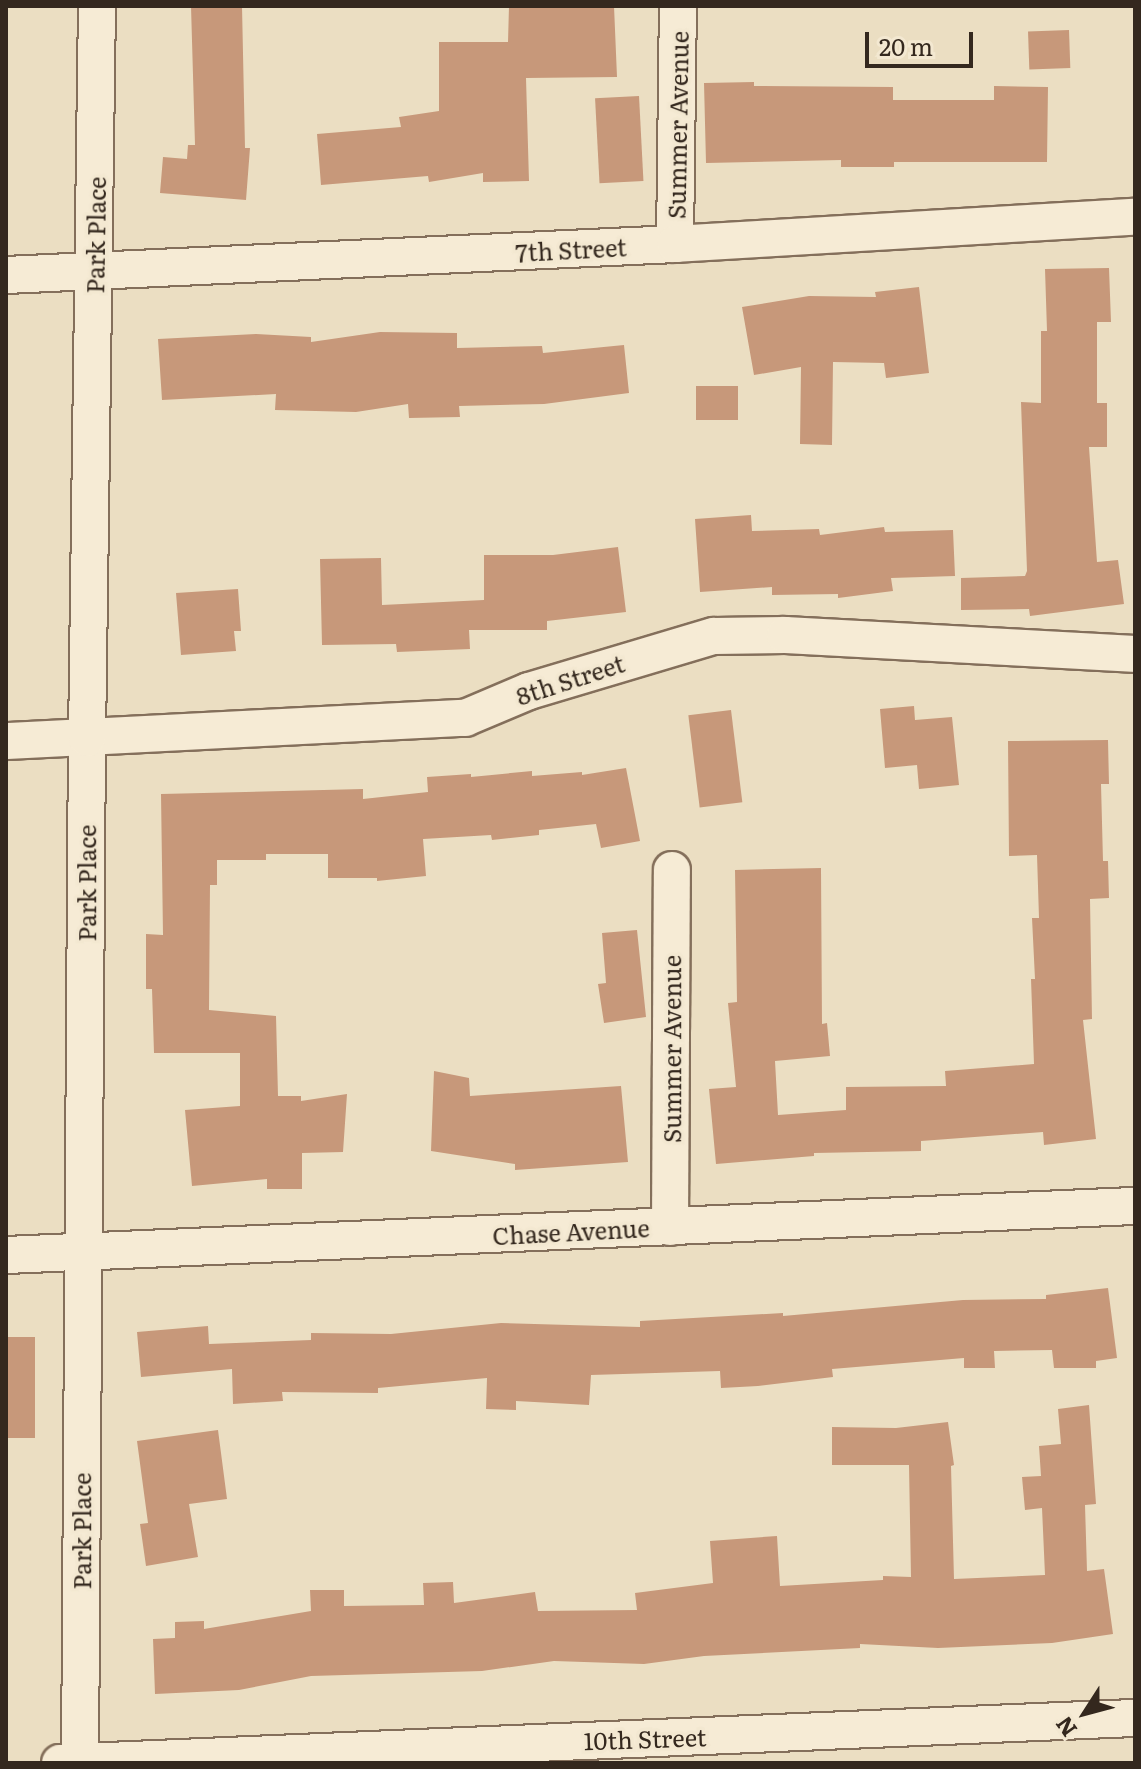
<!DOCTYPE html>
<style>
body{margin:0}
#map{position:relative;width:1141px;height:1769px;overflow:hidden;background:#ebdec2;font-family:Literata,serif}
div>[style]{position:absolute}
.building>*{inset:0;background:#c7987a;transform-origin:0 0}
.roads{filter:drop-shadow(2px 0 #846f5b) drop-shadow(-2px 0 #846f5b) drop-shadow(0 2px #846f5b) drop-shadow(0 -2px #846f5b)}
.street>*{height:36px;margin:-18px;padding:0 18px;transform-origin:18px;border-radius:18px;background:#f6ebd5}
span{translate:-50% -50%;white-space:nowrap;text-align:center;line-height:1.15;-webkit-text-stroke:7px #f3e8d1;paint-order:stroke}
.street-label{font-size:24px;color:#34281e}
.frame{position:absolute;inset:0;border:8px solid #34281e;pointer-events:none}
.north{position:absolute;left:1045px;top:1673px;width:80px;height:80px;-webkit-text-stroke:6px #f3e8d1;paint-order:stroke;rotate:234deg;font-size:22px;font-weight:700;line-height:32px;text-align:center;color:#34281e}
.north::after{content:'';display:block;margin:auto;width:28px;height:36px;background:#34281e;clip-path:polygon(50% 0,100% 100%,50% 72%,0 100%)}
.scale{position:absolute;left:865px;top:32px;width:108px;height:36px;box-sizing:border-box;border:4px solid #34281e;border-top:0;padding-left:10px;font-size:24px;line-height:28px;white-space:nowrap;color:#34281e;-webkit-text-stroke:6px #f3e8d1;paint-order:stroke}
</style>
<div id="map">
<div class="building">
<div style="clip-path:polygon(191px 6px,242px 6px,245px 148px,250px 148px,246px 200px,160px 193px,163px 157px,187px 159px,188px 145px,195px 145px)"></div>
<div style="clip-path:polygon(509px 6px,614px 6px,617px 77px,526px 78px,529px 181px,483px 182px,483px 173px,429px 182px,428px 176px,321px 185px,317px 134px,401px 127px,399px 117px,439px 111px,439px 42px,508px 42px)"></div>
<div style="left:1069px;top:30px;width:38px;height:41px;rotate:88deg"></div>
<div style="clip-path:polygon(754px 82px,754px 86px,893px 87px,893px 100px,994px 100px,994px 86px,1048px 87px,1047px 162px,894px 162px,894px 167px,841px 167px,841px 160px,706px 163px,704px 83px)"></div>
<div style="left:639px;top:96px;width:85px;height:44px;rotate:87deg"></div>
<div style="clip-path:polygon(1109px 268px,1111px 322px,1097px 322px,1097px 403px,1107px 403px,1107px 447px,1089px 447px,1097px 562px,1118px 560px,1124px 604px,1030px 616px,1029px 609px,961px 610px,961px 578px,1025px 576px,1027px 571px,1021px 402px,1041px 403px,1041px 331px,1047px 331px,1045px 269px)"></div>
<div style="clip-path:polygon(919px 287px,929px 373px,886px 378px,884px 363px,833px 362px,832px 445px,800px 444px,801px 367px,754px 375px,742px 307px,809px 296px,876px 297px,875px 292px)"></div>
<div style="clip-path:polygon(380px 332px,457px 333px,457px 348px,542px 346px,543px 353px,624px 345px,629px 393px,544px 404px,459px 406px,460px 417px,409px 418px,408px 404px,356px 412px,275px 410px,276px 394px,162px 400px,158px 339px,256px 334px,311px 337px,311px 342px)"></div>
<div style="left:696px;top:386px;width:42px;height:34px"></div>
<div style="clip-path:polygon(751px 515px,752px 531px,819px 529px,820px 535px,884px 527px,885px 532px,953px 530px,955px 576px,891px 578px,893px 591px,838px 598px,838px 594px,772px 595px,772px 587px,700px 592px,695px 519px)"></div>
<div style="clip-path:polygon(618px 547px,626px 612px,547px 621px,547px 630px,469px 630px,470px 649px,397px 652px,396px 644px,322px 645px,320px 559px,381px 558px,382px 605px,484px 600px,484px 555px,553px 555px)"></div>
<div style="clip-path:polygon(238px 589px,241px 631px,234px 631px,236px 651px,181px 655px,176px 593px)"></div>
<div style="clip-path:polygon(914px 706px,915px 720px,952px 717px,959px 785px,919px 789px,917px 765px,885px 768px,880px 709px)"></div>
<div style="left:731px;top:710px;width:93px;height:43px;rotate:83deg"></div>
<div style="clip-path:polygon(1108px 740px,1109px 784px,1101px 784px,1103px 861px,1108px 861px,1109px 898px,1090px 899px,1092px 1019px,1083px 1020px,1096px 1139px,1044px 1145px,1043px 1132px,921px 1141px,921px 1151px,814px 1153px,814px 1156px,716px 1164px,709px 1089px,736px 1087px,728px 1003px,737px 1002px,735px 870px,821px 868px,822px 1024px,827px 1023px,830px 1056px,775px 1061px,778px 1115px,846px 1110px,846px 1087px,946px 1086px,945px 1071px,1034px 1064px,1031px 979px,1035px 979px,1032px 918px,1039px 918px,1037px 855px,1009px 856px,1008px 741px)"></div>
<div style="clip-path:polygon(626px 768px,640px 841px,601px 848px,596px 824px,539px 830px,539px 835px,492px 840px,491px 835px,423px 839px,426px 876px,377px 881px,377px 878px,328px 878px,328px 854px,266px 854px,266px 860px,217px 860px,217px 885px,210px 885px,209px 1010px,276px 1016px,278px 1096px,301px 1096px,301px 1101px,347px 1094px,343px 1152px,302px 1153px,302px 1189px,267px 1189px,267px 1179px,192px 1186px,185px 1110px,240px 1106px,240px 1053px,154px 1053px,152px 989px,146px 989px,146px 934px,163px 935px,161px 794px,363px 789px,363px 799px,428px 792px,427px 777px,471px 774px,471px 777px,532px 771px,532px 776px,582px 772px,582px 775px)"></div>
<div style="clip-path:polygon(637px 930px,646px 1017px,604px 1023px,598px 984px,606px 983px,602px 933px)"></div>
<div style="clip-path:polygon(434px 1071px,469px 1078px,470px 1096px,621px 1086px,628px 1162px,515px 1170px,515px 1164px,431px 1151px)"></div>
<div style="clip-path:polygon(1108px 1288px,1117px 1358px,1096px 1361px,1096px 1368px,1054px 1368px,1052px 1350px,994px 1351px,995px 1368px,964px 1368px,964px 1358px,832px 1369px,833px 1377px,758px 1386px,721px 1388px,720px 1371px,591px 1375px,589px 1405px,516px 1401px,516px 1410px,486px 1409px,487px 1378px,378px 1388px,378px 1393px,282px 1392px,283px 1401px,233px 1404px,232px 1369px,141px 1377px,137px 1332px,208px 1326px,209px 1344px,311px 1340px,311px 1333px,391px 1334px,501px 1323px,640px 1327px,640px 1321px,783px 1313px,783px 1316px,963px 1300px,1046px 1299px,1046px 1295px)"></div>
<div style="left:6px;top:1337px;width:29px;height:101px"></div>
<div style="clip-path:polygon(1089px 1405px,1096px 1504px,1085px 1505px,1087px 1571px,1104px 1569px,1113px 1634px,1052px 1643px,938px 1648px,860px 1644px,860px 1648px,704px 1656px,644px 1664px,554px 1661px,482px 1671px,311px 1676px,239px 1690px,155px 1694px,153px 1639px,175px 1638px,175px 1622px,204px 1621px,204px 1629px,311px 1611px,310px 1590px,344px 1590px,344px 1606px,424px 1605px,423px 1583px,453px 1582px,454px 1603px,535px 1592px,538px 1611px,637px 1610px,635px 1593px,713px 1583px,710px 1541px,777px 1536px,780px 1586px,883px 1580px,883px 1576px,911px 1577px,909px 1465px,832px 1465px,832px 1427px,896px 1428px,948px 1422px,954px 1465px,951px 1466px,954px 1579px,1045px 1575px,1042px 1508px,1025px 1510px,1022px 1477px,1041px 1476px,1039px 1446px,1061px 1444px,1058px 1409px)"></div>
<div style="clip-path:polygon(218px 1430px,227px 1499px,189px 1504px,198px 1557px,146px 1566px,140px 1524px,148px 1523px,137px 1441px)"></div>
</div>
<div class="roads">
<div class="street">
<div style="left:675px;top:244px;width:238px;rotate:-89.3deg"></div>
<div style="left:6px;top:275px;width:670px;rotate:-2.65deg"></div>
<div style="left:675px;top:244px;width:461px;rotate:-3.4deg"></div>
<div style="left:6px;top:741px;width:460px;rotate:-2.9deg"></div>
<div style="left:465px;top:718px;width:69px;rotate:-22.9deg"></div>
<div style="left:529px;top:691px;width:193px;rotate:-16.6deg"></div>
<div style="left:714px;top:636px;width:71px;rotate:-0.8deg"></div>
<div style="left:785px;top:635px;width:351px;rotate:3.1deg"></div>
<div style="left:670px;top:1227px;width:357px;rotate:-89.7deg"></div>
<div style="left:6px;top:1255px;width:1130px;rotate:-2.49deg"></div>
<div style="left:80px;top:1761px;width:1023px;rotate:-89.61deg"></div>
<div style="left:87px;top:738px;width:732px;rotate:-89.22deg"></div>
<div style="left:60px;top:1763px;width:1076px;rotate:-2.4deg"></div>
</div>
</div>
<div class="street-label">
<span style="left:677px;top:125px;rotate:-89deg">Summer Avenue</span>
<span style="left:95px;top:235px;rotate:-89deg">Park Place</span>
<span style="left:571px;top:249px;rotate:-3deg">7th Street</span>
<span style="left:570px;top:679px;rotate:-18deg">8th Street</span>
<span style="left:86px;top:883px;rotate:-90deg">Park Place</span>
<span style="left:671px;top:1049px;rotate:-90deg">Summer Avenue</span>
<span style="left:571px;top:1231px;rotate:-3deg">Chase Avenue</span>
<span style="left:81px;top:1531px;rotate:-90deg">Park Place</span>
<span style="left:645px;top:1738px;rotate:-2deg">10th Street</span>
</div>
<div class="frame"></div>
<div class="north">N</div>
<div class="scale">20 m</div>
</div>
